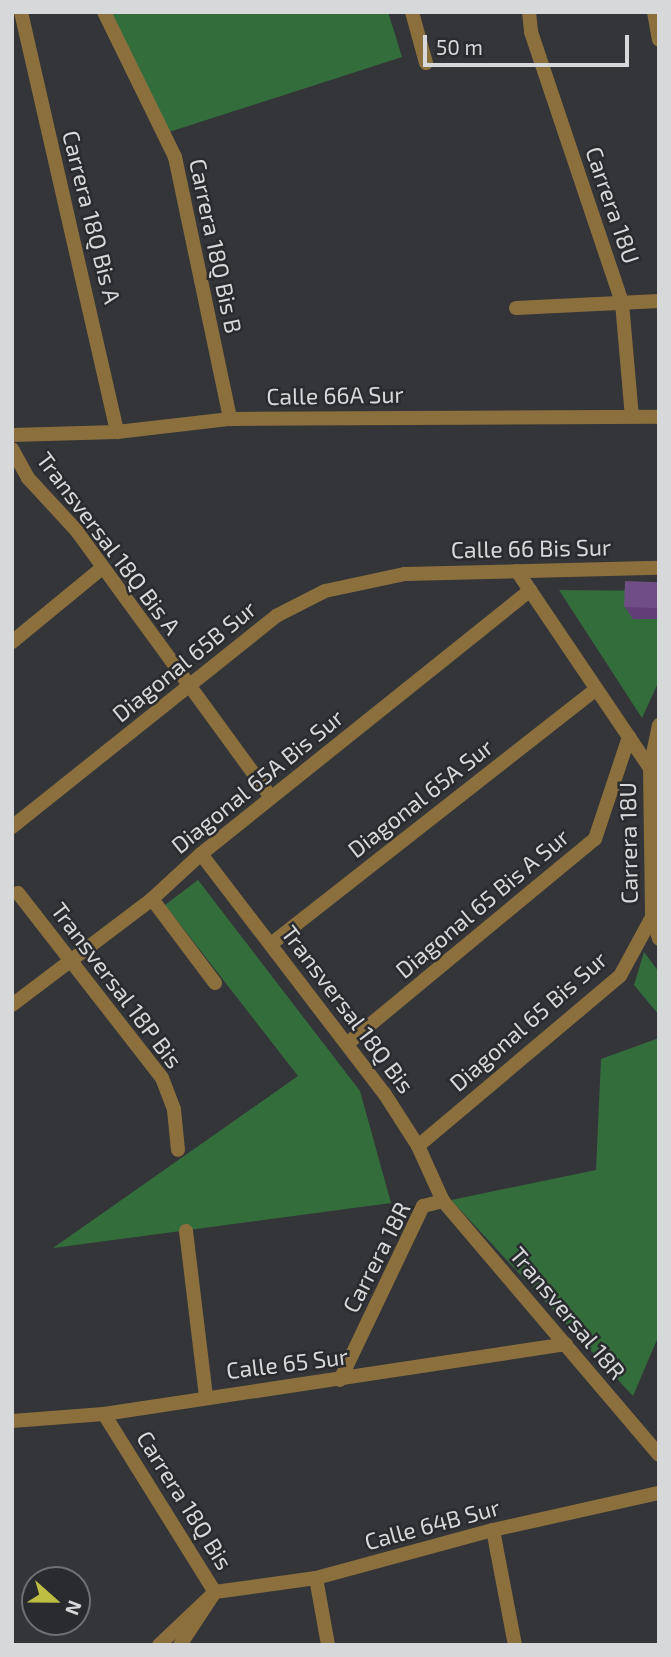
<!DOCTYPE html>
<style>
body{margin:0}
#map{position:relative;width:671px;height:1657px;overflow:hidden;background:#343539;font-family:"Exo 2",sans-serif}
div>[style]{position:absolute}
.green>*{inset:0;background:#346d3c}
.minor>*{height:14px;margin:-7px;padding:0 7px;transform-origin:7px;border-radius:7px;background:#8b703d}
.tertiary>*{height:14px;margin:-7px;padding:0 7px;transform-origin:7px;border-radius:7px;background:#8b703d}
.wall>*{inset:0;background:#623e79}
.building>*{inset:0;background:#6e4e84;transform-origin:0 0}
span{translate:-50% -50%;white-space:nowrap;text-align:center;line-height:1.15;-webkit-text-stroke:5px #2a2b2e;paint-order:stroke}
.street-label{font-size:23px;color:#d7d8da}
.frame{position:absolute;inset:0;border:14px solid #d7d8da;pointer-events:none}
.north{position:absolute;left:21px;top:1566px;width:70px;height:70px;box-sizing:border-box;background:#2a2b2e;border:2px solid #6f7073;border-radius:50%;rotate:111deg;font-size:19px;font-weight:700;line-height:28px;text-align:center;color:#d7d8da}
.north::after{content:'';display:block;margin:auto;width:24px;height:32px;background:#bebf42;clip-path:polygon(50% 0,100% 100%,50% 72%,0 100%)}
.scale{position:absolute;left:423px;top:35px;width:206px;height:32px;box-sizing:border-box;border:4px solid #d7d8da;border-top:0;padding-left:9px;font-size:21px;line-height:24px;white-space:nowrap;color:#d7d8da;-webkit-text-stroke:5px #2a2b2e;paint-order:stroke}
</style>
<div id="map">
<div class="green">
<div style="clip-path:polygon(106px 12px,388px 12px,402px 57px,169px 132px)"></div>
<div style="clip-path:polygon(559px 590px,659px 591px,659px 681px,642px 718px)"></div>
<div style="clip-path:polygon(198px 880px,360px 1091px,391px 1203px,53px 1248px,298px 1076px,165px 905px)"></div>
<div style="clip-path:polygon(644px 952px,659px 972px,659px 1015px,634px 985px)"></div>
<div style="clip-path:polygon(659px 1038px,659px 1335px,633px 1396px,451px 1200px,596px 1170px,601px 1059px)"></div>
</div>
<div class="minor">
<div style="left:21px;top:12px;width:431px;rotate:77.1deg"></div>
<div style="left:104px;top:12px;width:161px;rotate:63.9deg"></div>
<div style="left:175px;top:157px;width:268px;rotate:78.1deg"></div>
<div style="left:412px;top:12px;width:53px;rotate:74.6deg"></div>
<div style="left:529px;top:12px;width:20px;rotate:84deg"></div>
<div style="left:531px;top:32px;width:286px;rotate:71.4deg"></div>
<div style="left:622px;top:303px;width:114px;rotate:85deg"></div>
<div style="left:654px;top:12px;width:28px;rotate:80deg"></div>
<div style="left:516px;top:308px;width:143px;rotate:-2.8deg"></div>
<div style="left:12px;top:435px;width:105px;rotate:-1.6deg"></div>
<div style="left:117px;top:432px;width:114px;rotate:-6.6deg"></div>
<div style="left:230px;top:419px;width:429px;rotate:-0.3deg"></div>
<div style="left:12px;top:449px;width:33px;rotate:61deg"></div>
<div style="left:28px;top:478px;width:71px;rotate:47.3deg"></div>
<div style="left:76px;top:530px;width:331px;rotate:53.9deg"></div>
<div style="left:517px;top:571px;width:238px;rotate:56deg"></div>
<div style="left:12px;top:642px;width:115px;rotate:-39.4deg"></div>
<div style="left:201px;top:854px;width:301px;rotate:52.6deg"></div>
<div style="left:384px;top:1093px;width:63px;rotate:57.3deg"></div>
<div style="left:418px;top:1146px;width:60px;rotate:65.6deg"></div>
<div style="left:443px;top:1201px;width:333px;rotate:49.6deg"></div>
<div style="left:18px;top:893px;width:234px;rotate:52.1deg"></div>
<div style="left:162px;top:1078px;width:34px;rotate:69deg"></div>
<div style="left:174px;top:1110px;width:40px;rotate:84.3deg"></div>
<div style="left:152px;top:899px;width:105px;rotate:53.1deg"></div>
<div style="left:271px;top:944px;width:413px;rotate:-38.1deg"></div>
<div style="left:12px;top:1005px;width:176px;rotate:-37.1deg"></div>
<div style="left:152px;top:899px;width:67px;rotate:-42.6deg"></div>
<div style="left:201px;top:854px;width:422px;rotate:-38.7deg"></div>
<div style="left:348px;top:1043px;width:320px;rotate:-39.6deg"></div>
<div style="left:595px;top:839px;width:108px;rotate:-71.6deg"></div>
<div style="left:418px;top:1146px;width:264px;rotate:-40.1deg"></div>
<div style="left:620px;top:976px;width:67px;rotate:-61.5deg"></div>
<div style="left:186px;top:1231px;width:167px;rotate:83.1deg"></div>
<div style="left:340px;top:1380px;width:193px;rotate:-64.5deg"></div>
<div style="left:423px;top:1206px;width:21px;rotate:-14deg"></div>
<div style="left:104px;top:1414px;width:210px;rotate:58.1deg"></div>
<div style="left:215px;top:1592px;width:64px;rotate:123.4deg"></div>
<div style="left:12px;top:1421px;width:92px;rotate:-4.4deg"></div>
<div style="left:104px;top:1414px;width:467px;rotate:-8.6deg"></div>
<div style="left:493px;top:1530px;width:117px;rotate:79.2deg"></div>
<div style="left:316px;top:1578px;width:68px;rotate:79.8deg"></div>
<div style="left:159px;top:1645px;width:77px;rotate:-43.4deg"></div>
<div style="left:215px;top:1592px;width:102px;rotate:-7.9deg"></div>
<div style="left:316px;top:1578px;width:183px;rotate:-15.2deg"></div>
<div style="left:493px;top:1530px;width:170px;rotate:-12.6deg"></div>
</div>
<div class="tertiary">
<div style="left:659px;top:725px;width:44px;rotate:101.8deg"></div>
<div style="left:650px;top:768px;width:149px;rotate:89.2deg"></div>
<div style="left:652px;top:917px;width:23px;rotate:72deg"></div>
<div style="left:12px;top:827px;width:338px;rotate:-38.6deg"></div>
<div style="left:276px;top:616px;width:55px;rotate:-27deg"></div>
<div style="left:325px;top:591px;width:82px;rotate:-12deg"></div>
<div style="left:405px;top:574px;width:254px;rotate:-1.4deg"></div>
</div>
<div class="wall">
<div style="clip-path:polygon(659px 582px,659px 619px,633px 619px,625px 607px)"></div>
</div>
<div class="building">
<div style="left:625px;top:581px;width:34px;height:26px;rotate:2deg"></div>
</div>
<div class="street-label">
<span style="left:613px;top:205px;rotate:71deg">Carrera 18U</span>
<span style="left:92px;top:217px;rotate:76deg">Carrera 18Q Bis A</span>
<span style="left:216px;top:246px;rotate:78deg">Carrera 18Q Bis B</span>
<span style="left:335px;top:395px;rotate:-1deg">Calle 66A Sur</span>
<span style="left:109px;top:543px;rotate:53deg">Transversal 18Q Bis A</span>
<span style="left:531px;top:548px;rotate:-1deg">Calle 66 Bis Sur</span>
<span style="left:184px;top:661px;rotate:-39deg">Diagonal 65B Sur</span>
<span style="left:257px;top:781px;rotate:-39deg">Diagonal 65A Bis Sur</span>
<span style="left:420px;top:798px;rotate:-38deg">Diagonal 65A Sur</span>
<span style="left:628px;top:843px;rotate:-91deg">Carrera 18U</span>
<span style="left:482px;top:903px;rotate:-40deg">Diagonal 65 Bis A Sur</span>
<span style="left:117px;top:985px;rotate:53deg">Transversal 18P Bis</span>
<span style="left:348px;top:1009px;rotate:53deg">Transversal 18Q Bis</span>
<span style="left:528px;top:1021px;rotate:-41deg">Diagonal 65 Bis Sur</span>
<span style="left:376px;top:1257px;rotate:-63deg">Carrera 18R</span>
<span style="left:568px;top:1313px;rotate:50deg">Transversal 18R</span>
<span style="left:287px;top:1363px;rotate:-7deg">Calle 65 Sur</span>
<span style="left:185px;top:1500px;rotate:58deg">Carrera 18Q Bis</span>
<span style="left:432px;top:1524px;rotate:-15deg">Calle 64B Sur</span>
</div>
<div class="frame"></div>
<div class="north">N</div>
<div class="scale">50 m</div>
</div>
